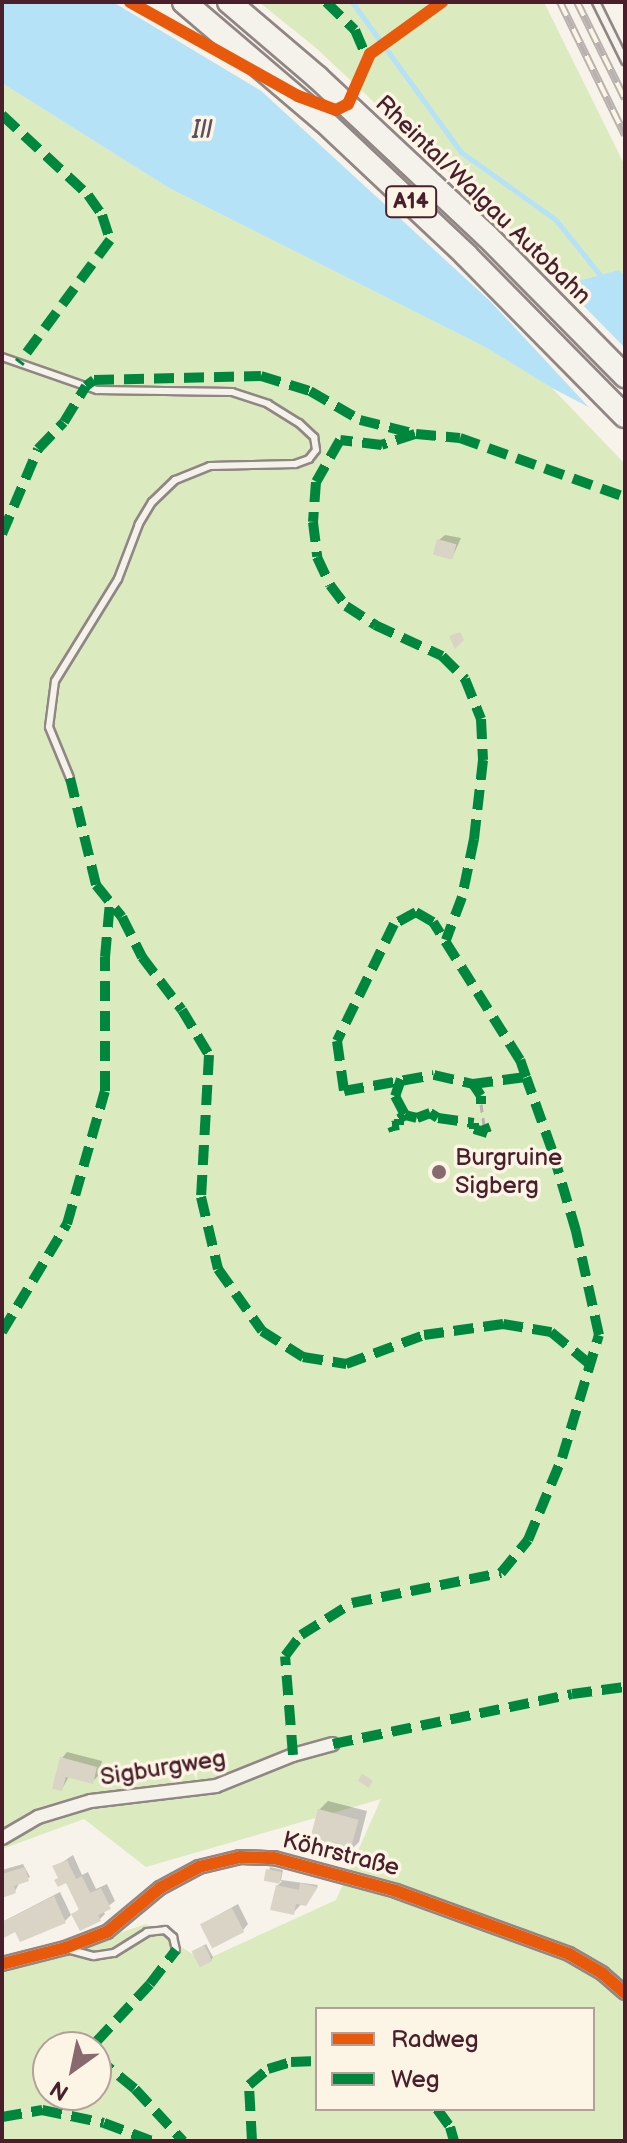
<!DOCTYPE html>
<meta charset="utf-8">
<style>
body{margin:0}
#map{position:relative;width:627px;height:2143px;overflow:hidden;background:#f7f3ea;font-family:"Balsamiq Sans",sans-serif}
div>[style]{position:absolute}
.green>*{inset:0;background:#dbeabf}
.water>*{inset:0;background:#b6e2f7}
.pier>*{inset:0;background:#f7f3ea}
.shadow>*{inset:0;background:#0003}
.stream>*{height:5px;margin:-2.5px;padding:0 2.5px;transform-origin:2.5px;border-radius:2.5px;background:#b6e2f7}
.building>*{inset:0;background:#dad4c6;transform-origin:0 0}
.path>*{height:3px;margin-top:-1.5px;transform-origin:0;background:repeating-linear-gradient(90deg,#b8b1ae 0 8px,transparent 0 14px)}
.roads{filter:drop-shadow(2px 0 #908684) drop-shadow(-2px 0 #908684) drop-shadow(0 2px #908684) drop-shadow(0 -2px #908684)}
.lane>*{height:6px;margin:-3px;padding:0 3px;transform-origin:3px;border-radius:3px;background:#f5f2ec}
.street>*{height:12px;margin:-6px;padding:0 6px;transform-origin:6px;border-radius:6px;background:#f5f2ec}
.highway>*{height:22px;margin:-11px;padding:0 11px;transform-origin:11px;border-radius:11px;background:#f5f2ec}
.rail>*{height:8px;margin-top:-4px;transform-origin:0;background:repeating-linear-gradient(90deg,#fcf5e5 0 15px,#b8b1ae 0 30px);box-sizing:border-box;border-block:2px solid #b8b1ae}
.quiet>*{height:10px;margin-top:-5px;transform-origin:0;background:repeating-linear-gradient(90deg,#00873e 0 20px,transparent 0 30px)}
.cycleway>*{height:12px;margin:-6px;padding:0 6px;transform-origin:6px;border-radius:6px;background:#e8590c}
.dots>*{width:22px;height:22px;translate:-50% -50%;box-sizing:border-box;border:4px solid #fcf5e5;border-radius:50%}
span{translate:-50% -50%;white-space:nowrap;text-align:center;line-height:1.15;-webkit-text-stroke:7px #fcf5e5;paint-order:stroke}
.shield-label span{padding:2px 6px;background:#fcf5e5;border:2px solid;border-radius:6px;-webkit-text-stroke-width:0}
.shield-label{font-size:22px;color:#4a1f2b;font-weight:700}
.street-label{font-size:24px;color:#4a1f2b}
.poi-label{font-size:24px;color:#4a1f2b}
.left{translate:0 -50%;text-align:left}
.water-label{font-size:26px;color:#5e4e5f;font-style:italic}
.frame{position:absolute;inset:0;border:4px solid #4a1f2b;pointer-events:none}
.legend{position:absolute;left:315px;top:2007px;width:280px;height:104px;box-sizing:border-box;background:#fcf5e5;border:2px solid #b59f9b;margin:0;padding:10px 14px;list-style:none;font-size:24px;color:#4a1f2b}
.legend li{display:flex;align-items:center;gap:16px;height:40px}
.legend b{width:40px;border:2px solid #b59f9b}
.north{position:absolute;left:32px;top:2031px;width:80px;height:80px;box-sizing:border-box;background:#fcf5e5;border:2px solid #b59f9b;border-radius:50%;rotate:213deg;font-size:22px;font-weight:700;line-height:32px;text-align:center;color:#4a1f2b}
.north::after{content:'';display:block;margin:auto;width:28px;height:36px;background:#87696e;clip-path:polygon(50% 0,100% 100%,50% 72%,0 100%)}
</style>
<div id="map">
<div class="green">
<div style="clip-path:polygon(259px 2px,544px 2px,625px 166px,625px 276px,619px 271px,578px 281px,543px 260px,316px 48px)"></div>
<div style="clip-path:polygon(evenodd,2px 83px,169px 188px,485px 347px,552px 388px,625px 464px,625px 2141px,2px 2141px,2px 1972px,146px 1924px,203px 1961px,336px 1900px,381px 1799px,146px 1867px,84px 1819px,2px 1849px,2px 83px,317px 2009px,593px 2009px,593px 2109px,317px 2109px,317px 2009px,2px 83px,48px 2047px,96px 2047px,96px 2095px,48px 2095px,48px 2047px)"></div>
</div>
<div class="water">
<div style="clip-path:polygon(2px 2px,113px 2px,578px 281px,619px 270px,625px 276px,625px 426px,552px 388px,485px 347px,169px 188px,2px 83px)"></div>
</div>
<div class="pier">
<div style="clip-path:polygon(246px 77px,521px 242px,625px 348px,625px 430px,598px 417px,490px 301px)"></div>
</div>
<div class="shadow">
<div style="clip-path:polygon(445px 535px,461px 538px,452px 558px,439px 540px)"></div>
<div style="clip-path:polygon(67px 1752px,102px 1761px,98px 1776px,92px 1782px,69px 1776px,62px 1789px,62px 1758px)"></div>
<div style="clip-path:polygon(328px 1801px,367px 1811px,359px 1842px,350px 1851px,319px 1810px)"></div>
<div style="clip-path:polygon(73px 1855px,82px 1875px,88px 1872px,96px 1889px,107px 1884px,115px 1901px,103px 1910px,105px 1914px,99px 1920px,74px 1914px,80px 1908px,67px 1880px,60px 1877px,55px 1867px)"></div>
<div style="clip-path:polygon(23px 1864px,30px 1877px,20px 1882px,15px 1891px,2px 1895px,2px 1870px)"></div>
<div style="clip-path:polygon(270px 1867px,283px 1870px,281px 1880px,318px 1885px,305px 1906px,306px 1899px,293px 1913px,277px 1886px,282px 1881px,267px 1879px)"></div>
<div style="clip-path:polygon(60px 1892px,71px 1915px,65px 1921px,21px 1939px,16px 1930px,2px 1936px,2px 1922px)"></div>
<div style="clip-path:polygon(238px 1904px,248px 1924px,243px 1930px,202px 1924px)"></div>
<div style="clip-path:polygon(206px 1944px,213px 1957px,211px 1960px,196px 1950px)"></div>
</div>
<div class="stream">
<div style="left:352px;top:2px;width:185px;rotate:54deg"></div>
<div style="left:461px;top:152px;width:117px;rotate:35.6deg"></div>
<div style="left:556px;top:220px;width:77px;rotate:51.3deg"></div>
</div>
<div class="building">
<div style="left:437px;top:539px;width:20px;height:16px;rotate:15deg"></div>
<div style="clip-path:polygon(460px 632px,464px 640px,455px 649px,449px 636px)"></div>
<div style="clip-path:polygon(60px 1757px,97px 1767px,93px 1784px,66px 1777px,62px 1791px,52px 1789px)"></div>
<div style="left:362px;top:1774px;width:13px;height:8px;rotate:32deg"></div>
<div style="left:318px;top:1809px;width:42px;height:32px;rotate:15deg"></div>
<div style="clip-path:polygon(67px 1860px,76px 1879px,82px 1876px,90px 1893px,101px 1888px,111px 1909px,98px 1915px,101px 1921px,80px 1931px,71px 1914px,79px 1910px,66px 1883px,58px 1887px,54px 1880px,58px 1878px,52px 1866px)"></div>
<div style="clip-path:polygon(25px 1867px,29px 1881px,14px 1886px,16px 1893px,2px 1898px,2px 1874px)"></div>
<div style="left:266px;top:1869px;width:16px;height:12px;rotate:11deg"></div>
<div style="clip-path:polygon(300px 1883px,318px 1887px,306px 1906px,296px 1904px,294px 1915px,270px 1910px,276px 1885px,299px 1890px)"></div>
<div style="clip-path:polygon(54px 1896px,66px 1923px,20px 1942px,15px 1932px,2px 1939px,2px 1922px)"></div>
<div style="left:232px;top:1908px;width:27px;height:36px;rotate:63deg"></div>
<div style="left:204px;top:1945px;width:18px;height:14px;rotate:63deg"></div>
</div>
<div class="path">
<div style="left:481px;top:1104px;width:21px;rotate:82deg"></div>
</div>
<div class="roads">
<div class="lane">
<div style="left:596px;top:2px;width:66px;rotate:63.8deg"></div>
<div style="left:2px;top:357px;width:101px;rotate:19.2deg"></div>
<div style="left:97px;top:390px;width:135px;rotate:0.8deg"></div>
<div style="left:232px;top:392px;width:38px;rotate:18deg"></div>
<div style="left:268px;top:404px;width:36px;rotate:32deg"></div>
<div style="left:299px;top:423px;width:21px;rotate:43deg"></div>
<div style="left:314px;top:437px;width:13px;rotate:81deg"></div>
<div style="left:316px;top:450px;width:11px;rotate:128deg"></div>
<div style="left:309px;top:459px;width:15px;rotate:160deg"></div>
<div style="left:295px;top:464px;width:85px;rotate:178.7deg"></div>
<div style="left:210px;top:466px;width:38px;rotate:158deg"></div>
<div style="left:175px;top:480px;width:32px;rotate:136deg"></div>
<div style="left:152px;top:502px;width:26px;rotate:121deg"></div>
<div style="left:139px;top:524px;width:59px;rotate:110.9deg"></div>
<div style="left:118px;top:579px;width:120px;rotate:121.7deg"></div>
<div style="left:55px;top:681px;width:46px;rotate:97.4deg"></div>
<div style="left:49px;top:727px;width:55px;rotate:67.6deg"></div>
<div style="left:67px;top:1949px;width:28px;rotate:15deg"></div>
<div style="left:94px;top:1956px;width:20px;rotate:-9deg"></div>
<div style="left:114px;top:1953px;width:39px;rotate:-32deg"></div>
<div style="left:147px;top:1932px;width:18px;rotate:-6deg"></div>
<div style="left:165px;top:1930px;width:11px;rotate:41deg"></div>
<div style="left:173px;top:1937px;width:13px;rotate:77deg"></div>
</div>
<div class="street">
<div style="left:2px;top:1838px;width:42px;rotate:-30.3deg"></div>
<div style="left:38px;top:1817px;width:55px;rotate:-16.8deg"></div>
<div style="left:91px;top:1801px;width:126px;rotate:-6.8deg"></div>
<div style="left:216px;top:1786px;width:83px;rotate:-21.9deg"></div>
<div style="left:293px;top:1755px;width:41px;rotate:-15.4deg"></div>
<div style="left:2px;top:1964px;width:65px;rotate:-14.3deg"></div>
<div style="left:65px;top:1948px;width:45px;rotate:-20.9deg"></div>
<div style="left:107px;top:1932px;width:69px;rotate:-39.7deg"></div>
<div style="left:160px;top:1888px;width:44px;rotate:-28.3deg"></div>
<div style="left:199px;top:1867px;width:42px;rotate:-13.7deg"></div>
<div style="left:240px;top:1857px;width:34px;rotate:2deg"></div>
<div style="left:274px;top:1858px;width:126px;rotate:15.1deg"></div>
<div style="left:396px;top:1891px;width:184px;rotate:20deg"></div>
<div style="left:569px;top:1954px;width:39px;rotate:30deg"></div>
<div style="left:603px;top:1974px;width:29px;rotate:41deg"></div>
</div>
<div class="highway">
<div style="left:184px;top:2px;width:184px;rotate:40.4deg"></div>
<div style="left:324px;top:121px;width:195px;rotate:43.3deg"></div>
<div style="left:466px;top:255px;width:226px;rotate:45.4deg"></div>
<div style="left:229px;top:2px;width:117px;rotate:40.5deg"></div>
<div style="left:318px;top:78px;width:231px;rotate:43.1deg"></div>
<div style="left:487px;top:236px;width:197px;rotate:45.4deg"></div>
</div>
</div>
<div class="rail">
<div style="left:560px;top:2px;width:148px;rotate:64deg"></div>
<div style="left:577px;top:2px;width:108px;rotate:63.7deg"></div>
</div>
<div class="quiet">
<div style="left:326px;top:2px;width:40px;rotate:44deg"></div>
<div style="left:355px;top:30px;width:33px;rotate:67deg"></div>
<div style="left:2px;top:115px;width:117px;rotate:42.9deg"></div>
<div style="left:88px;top:195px;width:24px;rotate:55deg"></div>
<div style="left:102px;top:215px;width:26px;rotate:72deg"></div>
<div style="left:110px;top:240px;width:153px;rotate:126.5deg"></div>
<div style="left:415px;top:434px;width:35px;rotate:162deg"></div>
<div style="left:382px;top:445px;width:42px;rotate:-173.2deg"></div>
<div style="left:340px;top:440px;width:48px;rotate:119.7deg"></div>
<div style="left:316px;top:482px;width:40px;rotate:94.3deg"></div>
<div style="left:313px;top:522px;width:35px;rotate:83deg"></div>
<div style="left:317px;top:557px;width:31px;rotate:65deg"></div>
<div style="left:330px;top:585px;width:26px;rotate:53deg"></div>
<div style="left:346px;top:606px;width:35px;rotate:33deg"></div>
<div style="left:375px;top:625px;width:74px;rotate:24.8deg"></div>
<div style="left:442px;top:656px;width:33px;rotate:45deg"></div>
<div style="left:465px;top:679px;width:43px;rotate:68.2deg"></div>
<div style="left:481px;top:719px;width:41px;rotate:87.2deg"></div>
<div style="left:483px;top:760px;width:80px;rotate:96.5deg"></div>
<div style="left:474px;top:839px;width:59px;rotate:101.7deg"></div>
<div style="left:462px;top:897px;width:46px;rotate:110.4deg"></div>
<div style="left:2px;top:534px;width:92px;rotate:-67deg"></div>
<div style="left:38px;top:449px;width:37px;rotate:-46deg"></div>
<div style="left:64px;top:422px;width:42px;rotate:-58.6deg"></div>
<div style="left:86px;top:386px;width:10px;rotate:-37deg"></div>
<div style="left:94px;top:380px;width:167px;rotate:-1.4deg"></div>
<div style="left:261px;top:376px;width:51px;rotate:17deg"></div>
<div style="left:310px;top:391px;width:58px;rotate:30.1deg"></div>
<div style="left:360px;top:420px;width:58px;rotate:14deg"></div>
<div style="left:416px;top:434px;width:44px;rotate:5.2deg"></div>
<div style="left:460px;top:438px;width:175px;rotate:19.7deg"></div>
<div style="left:70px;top:778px;width:110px;rotate:76.3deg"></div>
<div style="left:96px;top:885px;width:41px;rotate:50.9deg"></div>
<div style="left:122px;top:917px;width:45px;rotate:63.4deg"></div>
<div style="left:142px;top:957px;width:66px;rotate:53deg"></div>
<div style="left:182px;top:1010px;width:52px;rotate:59deg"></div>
<div style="left:209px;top:1055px;width:142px;rotate:93.2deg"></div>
<div style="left:201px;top:1197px;width:74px;rotate:76.7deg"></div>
<div style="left:218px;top:1269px;width:76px;rotate:54.6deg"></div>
<div style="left:262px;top:1331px;width:49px;rotate:32.4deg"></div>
<div style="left:303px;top:1357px;width:44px;rotate:9.2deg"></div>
<div style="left:346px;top:1364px;width:83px;rotate:-20.4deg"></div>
<div style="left:424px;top:1335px;width:80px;rotate:-7.9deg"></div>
<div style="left:503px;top:1324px;width:49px;rotate:9.5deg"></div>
<div style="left:551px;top:1332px;width:53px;rotate:39.7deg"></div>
<div style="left:401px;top:1079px;width:18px;rotate:109deg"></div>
<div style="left:395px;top:1096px;width:21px;rotate:62deg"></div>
<div style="left:405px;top:1115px;width:12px;rotate:14deg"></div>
<div style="left:417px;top:1118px;width:14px;rotate:-21deg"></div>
<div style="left:430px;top:1113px;width:9px;rotate:32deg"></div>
<div style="left:438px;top:1118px;width:36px;rotate:8deg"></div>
<div style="left:474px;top:1123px;width:6px;rotate:90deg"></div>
<div style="left:474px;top:1129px;width:14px;rotate:17deg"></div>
<div style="left:487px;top:1133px;width:9px;rotate:-111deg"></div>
<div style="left:473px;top:1084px;width:14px;rotate:56deg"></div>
<div style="left:481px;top:1096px;width:8px;rotate:90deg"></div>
<div style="left:394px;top:1131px;width:5px;rotate:-112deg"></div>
<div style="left:392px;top:1126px;width:7px;rotate:-8deg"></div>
<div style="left:399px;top:1125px;width:6px;rotate:-90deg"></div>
<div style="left:399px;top:1119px;width:7px;rotate:-34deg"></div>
<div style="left:2px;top:1332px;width:126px;rotate:-59deg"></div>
<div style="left:67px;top:1224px;width:138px;rotate:-74.1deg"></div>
<div style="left:105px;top:1091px;width:134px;rotate:-90deg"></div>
<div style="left:105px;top:957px;width:55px;rotate:-84.8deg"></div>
<div style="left:333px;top:1744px;width:244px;rotate:-11.8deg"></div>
<div style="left:572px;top:1694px;width:53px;rotate:-7.5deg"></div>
<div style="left:293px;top:1755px;width:99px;rotate:-94.6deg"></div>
<div style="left:285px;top:1656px;width:26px;rotate:-53deg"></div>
<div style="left:301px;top:1635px;width:60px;rotate:-32.1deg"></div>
<div style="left:352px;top:1603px;width:152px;rotate:-11.4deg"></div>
<div style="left:501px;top:1573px;width:43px;rotate:-50.7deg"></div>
<div style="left:528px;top:1540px;width:89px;rotate:-67.5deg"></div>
<div style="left:562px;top:1458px;width:128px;rotate:-73.3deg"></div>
<div style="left:599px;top:1335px;width:107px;rotate:-102.5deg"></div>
<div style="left:576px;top:1231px;width:84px;rotate:-106.5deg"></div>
<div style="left:552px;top:1150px;width:77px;rotate:-109.6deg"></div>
<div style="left:526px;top:1077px;width:18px;rotate:-109deg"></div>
<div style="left:520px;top:1060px;width:163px;rotate:-122.2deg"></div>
<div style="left:433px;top:922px;width:20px;rotate:-150deg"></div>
<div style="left:416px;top:912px;width:25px;rotate:151deg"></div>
<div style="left:394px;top:924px;width:130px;rotate:116deg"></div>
<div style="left:337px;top:1041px;width:50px;rotate:82deg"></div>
<div style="left:344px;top:1091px;width:91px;rotate:-10.1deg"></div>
<div style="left:434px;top:1075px;width:40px;rotate:13deg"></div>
<div style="left:473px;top:1084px;width:53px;rotate:-7.5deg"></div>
<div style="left:96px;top:2047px;width:5px;rotate:-90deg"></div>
<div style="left:96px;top:2042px;width:79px;rotate:-47deg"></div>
<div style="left:150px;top:1984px;width:43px;rotate:-52.6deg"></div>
<div style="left:96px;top:2057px;width:50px;rotate:39.4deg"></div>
<div style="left:135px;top:2089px;width:71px;rotate:47.3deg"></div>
<div style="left:437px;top:2109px;width:22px;rotate:54deg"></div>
<div style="left:450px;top:2127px;width:15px;rotate:74deg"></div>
<div style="left:2px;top:2117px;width:41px;rotate:-9.9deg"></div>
<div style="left:42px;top:2110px;width:63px;rotate:11.8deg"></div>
<div style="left:104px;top:2123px;width:51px;rotate:20.6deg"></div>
<div style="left:252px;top:2141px;width:56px;rotate:-93.1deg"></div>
<div style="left:249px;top:2085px;width:25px;rotate:-40deg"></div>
<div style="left:268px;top:2069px;width:24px;rotate:-17deg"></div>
<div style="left:291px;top:2062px;width:26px;rotate:-2deg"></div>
</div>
<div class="cycleway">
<div style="left:130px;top:2px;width:193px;rotate:29.2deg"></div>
<div style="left:298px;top:96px;width:40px;rotate:20.2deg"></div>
<div style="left:336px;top:110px;width:13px;rotate:-27deg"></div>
<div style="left:348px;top:104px;width:55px;rotate:-66.3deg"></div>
<div style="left:370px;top:54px;width:89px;rotate:-35.8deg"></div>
<div style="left:2px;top:1964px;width:65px;rotate:-14.3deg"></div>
<div style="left:65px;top:1948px;width:45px;rotate:-20.9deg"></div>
<div style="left:107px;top:1932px;width:69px;rotate:-39.7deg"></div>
<div style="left:160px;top:1888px;width:44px;rotate:-28.3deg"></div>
<div style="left:199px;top:1867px;width:42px;rotate:-13.7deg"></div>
<div style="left:240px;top:1857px;width:34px;rotate:2deg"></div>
<div style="left:274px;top:1858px;width:126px;rotate:15.1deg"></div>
<div style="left:396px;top:1891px;width:184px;rotate:20deg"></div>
<div style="left:569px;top:1954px;width:39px;rotate:30deg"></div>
<div style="left:603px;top:1974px;width:29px;rotate:41deg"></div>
</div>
<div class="dots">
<div style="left:439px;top:1172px;background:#87696e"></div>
</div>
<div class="shield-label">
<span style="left:411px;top:202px">A14</span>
</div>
<div class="street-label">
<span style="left:483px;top:200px;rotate:44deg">Rheintal/Walgau Autobahn</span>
<span style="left:163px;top:1768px;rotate:-9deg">Sigburgweg</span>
<span style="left:341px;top:1854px;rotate:14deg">Köhrstraße</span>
</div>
<div class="poi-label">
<span class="left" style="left:455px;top:1172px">Burgruine<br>Sigberg</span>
</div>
<div class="water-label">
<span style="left:202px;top:131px">Ill</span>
</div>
<div class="frame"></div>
<ul class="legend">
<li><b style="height:10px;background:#e8590c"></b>Radweg</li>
<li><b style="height:10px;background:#00873e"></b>Weg</li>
</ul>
<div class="north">N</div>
</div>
